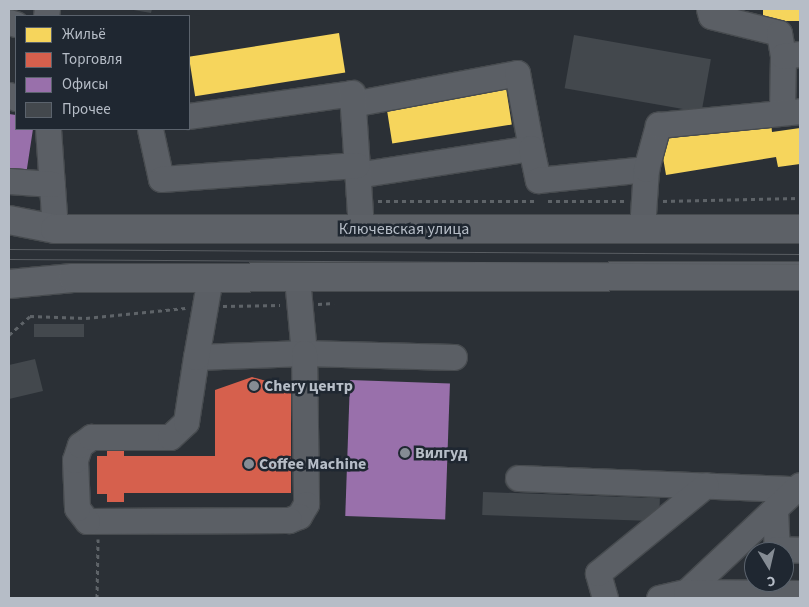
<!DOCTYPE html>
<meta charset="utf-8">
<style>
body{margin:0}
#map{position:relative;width:809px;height:607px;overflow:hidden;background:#2b3036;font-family:"Source Sans 3",sans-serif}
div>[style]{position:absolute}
.homes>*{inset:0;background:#f6d55c;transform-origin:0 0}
.shops>*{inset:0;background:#d6604d}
.offices>*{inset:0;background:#9970ab;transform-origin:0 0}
.building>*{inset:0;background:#43484d;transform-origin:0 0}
.path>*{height:3px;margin-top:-1.5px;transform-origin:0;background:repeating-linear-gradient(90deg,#5e6368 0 4px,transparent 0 8px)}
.roads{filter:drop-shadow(1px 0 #474b4f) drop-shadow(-1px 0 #474b4f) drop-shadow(0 1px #474b4f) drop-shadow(0 -1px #474b4f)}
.minor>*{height:25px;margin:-12.5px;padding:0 12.5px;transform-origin:12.5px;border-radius:12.5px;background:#5b5f65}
.major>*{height:28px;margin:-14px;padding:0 14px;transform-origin:14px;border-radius:14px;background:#5d6167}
.tram>*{height:1px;margin:-0.5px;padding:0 0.5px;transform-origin:0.5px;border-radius:0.5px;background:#595d62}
.dots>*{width:14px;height:14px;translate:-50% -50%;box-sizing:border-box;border:2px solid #1f2731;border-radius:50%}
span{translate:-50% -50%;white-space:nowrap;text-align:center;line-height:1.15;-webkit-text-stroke:5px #1f2731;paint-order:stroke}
.street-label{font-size:16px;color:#b6bdc7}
.poi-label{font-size:16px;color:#b6bdc7;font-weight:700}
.left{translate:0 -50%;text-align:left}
.frame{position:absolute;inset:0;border:10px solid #b6bdc7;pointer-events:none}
.legend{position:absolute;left:15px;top:15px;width:175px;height:115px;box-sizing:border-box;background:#1f2731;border:1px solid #5b636d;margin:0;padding:6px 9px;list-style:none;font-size:15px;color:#b6bdc7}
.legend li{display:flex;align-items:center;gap:10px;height:25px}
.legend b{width:25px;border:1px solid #5b636d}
.north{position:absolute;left:744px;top:542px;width:50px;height:50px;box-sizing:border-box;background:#1f2731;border:1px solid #5b636d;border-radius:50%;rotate:171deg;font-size:14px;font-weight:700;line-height:20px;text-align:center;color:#b6bdc7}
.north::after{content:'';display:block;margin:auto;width:18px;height:22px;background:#858c94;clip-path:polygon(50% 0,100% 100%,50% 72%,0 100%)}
</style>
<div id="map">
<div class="homes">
<div style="left:763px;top:9px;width:37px;height:12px"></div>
<div style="left:339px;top:33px;width:40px;height:152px;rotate:81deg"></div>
<div style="left:506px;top:88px;width:37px;height:121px;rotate:81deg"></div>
<div style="clip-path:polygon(771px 122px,772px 132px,800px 128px,800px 164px,778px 167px,776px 157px,666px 175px,660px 140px)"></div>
</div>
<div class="shops">
<div style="clip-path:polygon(252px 377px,291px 388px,291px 493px,124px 493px,124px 502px,107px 502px,107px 494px,97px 494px,97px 456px,107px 456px,107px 449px,124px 449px,124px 456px,215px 456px,215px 390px)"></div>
</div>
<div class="offices">
<div style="clip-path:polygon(9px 114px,16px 115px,16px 129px,33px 129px,26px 175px,9px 173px)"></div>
<div style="left:350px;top:380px;width:100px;height:136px;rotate:2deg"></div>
</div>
<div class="building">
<div style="clip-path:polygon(128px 9px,152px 9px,151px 13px)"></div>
<div style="left:574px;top:35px;width:139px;height:54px;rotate:10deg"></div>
<div style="left:34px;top:324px;width:50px;height:13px"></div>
<div style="clip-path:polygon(35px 359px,43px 391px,9px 399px,9px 365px)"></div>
<div style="left:483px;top:492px;width:177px;height:23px;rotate:2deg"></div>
</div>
<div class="path">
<div style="left:378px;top:201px;width:157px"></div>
<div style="left:548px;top:201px;width:77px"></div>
<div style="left:663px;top:201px;width:137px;rotate:-1.3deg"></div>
<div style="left:318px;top:304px;width:16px;rotate:-4deg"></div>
<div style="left:223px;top:306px;width:57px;rotate:-1deg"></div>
<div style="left:9px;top:335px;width:28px;rotate:-42deg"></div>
<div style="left:30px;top:316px;width:56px;rotate:2deg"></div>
<div style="left:86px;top:318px;width:100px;rotate:-5.8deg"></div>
<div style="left:97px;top:598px;width:59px;rotate:-89deg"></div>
</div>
<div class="roads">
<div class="minor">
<div style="left:709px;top:9px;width:7px;rotate:74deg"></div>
<div style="left:711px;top:16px;width:70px;rotate:14deg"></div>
<div style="left:779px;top:33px;width:23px;rotate:80deg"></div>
<div style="left:46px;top:16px;width:7px;rotate:-82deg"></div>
<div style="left:9px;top:22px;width:7px;rotate:16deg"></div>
<div style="left:9px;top:95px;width:8px;rotate:23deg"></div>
<div style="left:352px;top:104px;width:168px;rotate:-10.6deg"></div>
<div style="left:517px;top:73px;width:76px;rotate:79.4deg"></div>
<div style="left:531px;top:148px;width:176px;rotate:171.2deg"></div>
<div style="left:782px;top:112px;width:56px;rotate:-89deg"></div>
<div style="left:783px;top:56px;width:17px;rotate:-7deg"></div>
<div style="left:189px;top:116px;width:165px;rotate:-8deg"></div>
<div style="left:352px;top:93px;width:136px;rotate:86.2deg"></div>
<div style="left:48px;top:129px;width:100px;rotate:86deg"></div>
<div style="left:150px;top:129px;width:51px;rotate:77.6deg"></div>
<div style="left:161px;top:179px;width:196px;rotate:-4.1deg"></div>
<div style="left:531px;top:148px;width:33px;rotate:78deg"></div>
<div style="left:538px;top:180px;width:109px;rotate:-5.8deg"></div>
<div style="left:9px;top:181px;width:43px;rotate:4deg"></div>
<div style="left:642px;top:229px;width:60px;rotate:-86.2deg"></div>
<div style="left:646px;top:169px;width:46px;rotate:-74.7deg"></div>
<div style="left:658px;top:125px;width:143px;rotate:-5.6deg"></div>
<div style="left:297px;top:278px;width:75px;rotate:84.7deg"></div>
<div style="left:304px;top:353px;width:150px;rotate:1.5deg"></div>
<div style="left:196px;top:357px;width:108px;rotate:-2.1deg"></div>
<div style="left:304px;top:353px;width:151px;rotate:89.2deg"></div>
<div style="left:306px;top:504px;width:14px;rotate:120deg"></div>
<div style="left:299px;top:516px;width:11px;rotate:158deg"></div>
<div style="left:289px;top:520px;width:202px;rotate:179.7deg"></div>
<div style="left:87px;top:521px;width:16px;rotate:-128deg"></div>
<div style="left:77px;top:508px;width:48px;rotate:-92.4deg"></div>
<div style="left:75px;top:460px;width:16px;rotate:-72deg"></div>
<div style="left:80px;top:445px;width:14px;rotate:-36deg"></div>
<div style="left:91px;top:437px;width:79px"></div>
<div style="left:170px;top:437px;width:22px;rotate:-43deg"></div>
<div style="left:186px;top:422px;width:66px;rotate:-81.3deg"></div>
<div style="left:196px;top:357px;width:80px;rotate:-80deg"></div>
<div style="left:518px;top:478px;width:278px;rotate:2.3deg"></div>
<div style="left:775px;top:510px;width:42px;rotate:87.3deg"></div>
<div style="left:776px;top:549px;width:24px;rotate:2deg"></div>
<div style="left:686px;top:592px;width:156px;rotate:-43.2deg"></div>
<div style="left:605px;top:598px;width:26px;rotate:-106deg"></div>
<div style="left:598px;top:573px;width:139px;rotate:-39.2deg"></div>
<div style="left:659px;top:598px;width:28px;rotate:-13deg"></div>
<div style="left:686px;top:592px;width:114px;rotate:0.5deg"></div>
</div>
<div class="major">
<div style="left:9px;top:220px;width:47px;rotate:11.1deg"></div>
<div style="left:55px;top:229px;width:745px"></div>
<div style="left:9px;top:284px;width:64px;rotate:-5.4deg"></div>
<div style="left:73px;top:278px;width:727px;rotate:-0.16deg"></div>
</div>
</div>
<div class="tram">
<div style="left:9px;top:249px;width:791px;rotate:0.36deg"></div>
<div style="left:9px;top:259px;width:791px;rotate:0.36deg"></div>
</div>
<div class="dots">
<div style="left:254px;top:386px;background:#858c94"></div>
<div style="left:405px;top:453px;background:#858c94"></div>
<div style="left:249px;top:464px;background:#858c94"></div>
</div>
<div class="street-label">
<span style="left:404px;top:229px">Ключевская улица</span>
</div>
<div class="poi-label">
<span class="left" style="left:264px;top:386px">Chery центр</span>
<span class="left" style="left:415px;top:453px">Вилгуд</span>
<span class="left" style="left:259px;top:464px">Coffee Machine</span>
</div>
<div class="frame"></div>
<ul class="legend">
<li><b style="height:14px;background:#f6d55c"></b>Жильё</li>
<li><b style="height:14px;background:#d6604d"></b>Торговля</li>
<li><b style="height:14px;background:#9970ab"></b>Офисы</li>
<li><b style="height:14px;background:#43484d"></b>Прочее</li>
</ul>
<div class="north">С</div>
</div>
